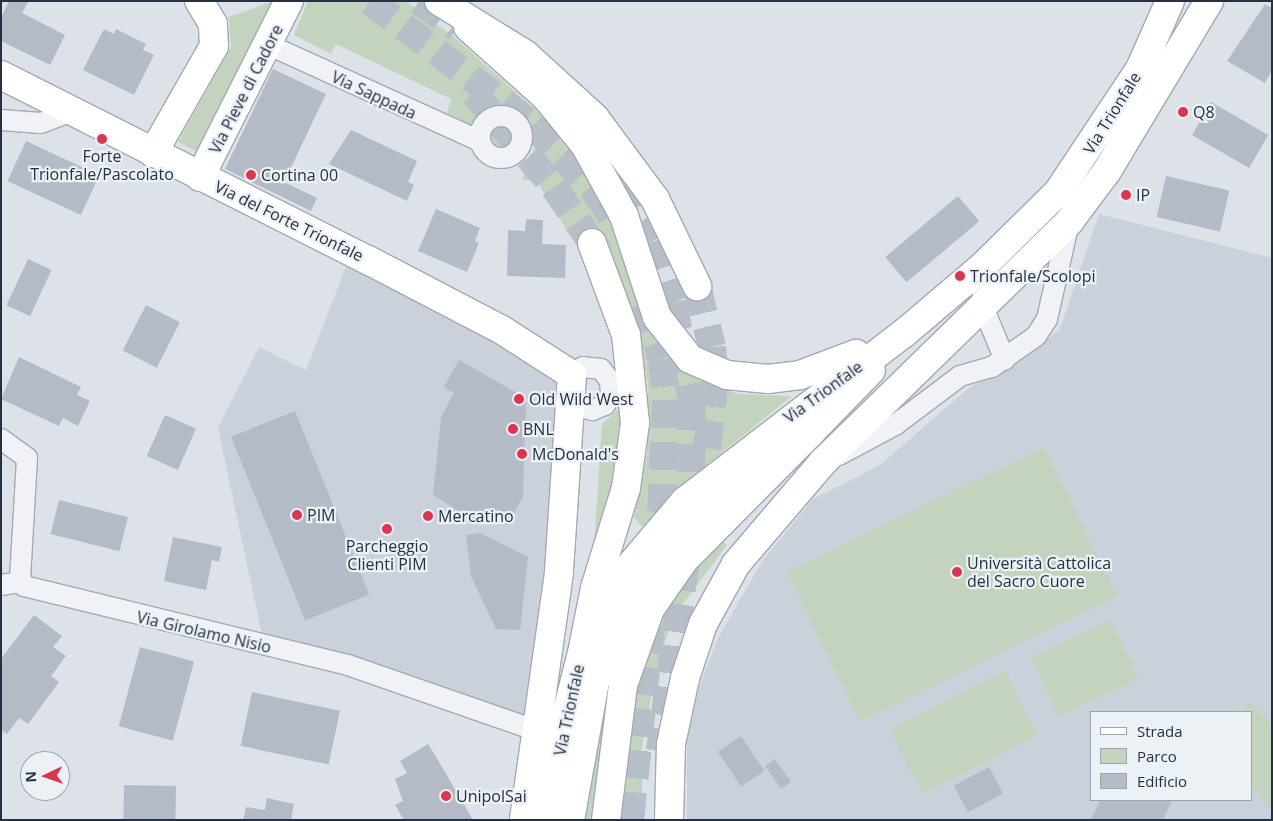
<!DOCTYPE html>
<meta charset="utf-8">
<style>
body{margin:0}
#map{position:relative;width:1273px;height:821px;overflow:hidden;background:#dde2e9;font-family:"Open Sans",sans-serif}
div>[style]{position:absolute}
.built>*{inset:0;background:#cbd1db}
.green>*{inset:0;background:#c3d3bd;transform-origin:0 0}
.round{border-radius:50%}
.building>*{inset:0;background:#b4bbc6;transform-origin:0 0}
.highway-tunnel>*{height:28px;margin-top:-14px;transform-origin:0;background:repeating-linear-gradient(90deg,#b8bec7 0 28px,transparent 0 42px)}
.roads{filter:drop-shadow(1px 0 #a2a9b3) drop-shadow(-1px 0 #a2a9b3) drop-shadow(0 1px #a2a9b3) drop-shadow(0 -1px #a2a9b3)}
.street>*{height:20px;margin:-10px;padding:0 10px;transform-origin:10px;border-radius:10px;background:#f0f2f6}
.street>.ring{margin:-10px;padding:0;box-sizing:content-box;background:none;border:20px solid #f0f2f6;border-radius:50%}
.secondary>*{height:28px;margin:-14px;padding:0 14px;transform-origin:14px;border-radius:14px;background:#fff}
.primary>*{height:28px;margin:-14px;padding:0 14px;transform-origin:14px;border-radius:14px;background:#fff}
.highway>*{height:28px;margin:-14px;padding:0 14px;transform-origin:14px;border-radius:14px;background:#fff}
.dots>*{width:14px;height:14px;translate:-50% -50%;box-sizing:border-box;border:2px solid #ecf1f6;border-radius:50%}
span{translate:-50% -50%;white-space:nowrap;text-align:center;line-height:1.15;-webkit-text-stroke:4.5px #ecf1f6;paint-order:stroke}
.street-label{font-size:16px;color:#253041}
.poi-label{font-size:16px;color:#253041}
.left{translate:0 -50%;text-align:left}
.frame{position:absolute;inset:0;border:2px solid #253041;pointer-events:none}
.legend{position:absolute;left:1090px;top:711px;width:162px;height:90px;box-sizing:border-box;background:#ecf1f6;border:1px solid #9ca4ae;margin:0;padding:6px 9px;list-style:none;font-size:15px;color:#253041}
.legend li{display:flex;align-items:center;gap:10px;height:25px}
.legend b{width:25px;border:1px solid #9ca4ae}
.north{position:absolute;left:20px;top:751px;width:50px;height:50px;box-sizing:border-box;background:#ecf1f6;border:1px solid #9ca4ae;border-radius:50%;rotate:267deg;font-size:14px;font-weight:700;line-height:20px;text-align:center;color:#253041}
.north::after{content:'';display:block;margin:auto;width:18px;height:22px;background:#dc3451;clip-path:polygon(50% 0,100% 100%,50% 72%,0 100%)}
</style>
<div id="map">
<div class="built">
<div style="clip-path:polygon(evenodd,1099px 214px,1272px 258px,1272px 820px,687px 820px,687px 741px,697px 693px,718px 638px,763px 560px,813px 499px,880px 465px,970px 387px,1020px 362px,1060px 329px,1099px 214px,1092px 712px,1252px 712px,1252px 800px,1092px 800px,1092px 712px)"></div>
<div style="clip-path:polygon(348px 261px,552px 371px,562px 392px,532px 724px,353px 656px,264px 638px,261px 630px,218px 428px,259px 347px,306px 370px)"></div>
</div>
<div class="green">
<div style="clip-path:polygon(273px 1px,196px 151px,178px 142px,231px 47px,229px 17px)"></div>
<div style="clip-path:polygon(308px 1px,405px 1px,454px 37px,537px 111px,592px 179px,624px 252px,643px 318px,676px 363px,702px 382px,738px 394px,792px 396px,689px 479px,642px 527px,634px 517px,647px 455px,648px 384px,634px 319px,618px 275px,598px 240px,579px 250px,536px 180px,522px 180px,535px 145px,530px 122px,503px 105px,492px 107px,469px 125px,447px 113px,451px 99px,336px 44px,331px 54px,294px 35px)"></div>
<div class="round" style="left:491px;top:126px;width:22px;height:22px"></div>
<div style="clip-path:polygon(620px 408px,629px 428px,593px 562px,602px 424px)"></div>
<div style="left:1044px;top:447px;width:166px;height:286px;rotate:64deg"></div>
<div style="clip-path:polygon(721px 539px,727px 545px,674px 616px,657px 665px,642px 747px,642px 820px,614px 820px,643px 645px,688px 574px)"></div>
<div style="left:1111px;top:620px;width:65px;height:88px;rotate:65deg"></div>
<div style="left:1005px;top:671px;width:72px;height:129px;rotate:63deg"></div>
<div style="clip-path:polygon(605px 692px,610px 693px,594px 820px,583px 820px)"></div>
<div style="clip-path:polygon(1250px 702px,1272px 726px,1272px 810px,1252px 788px,1252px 712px,1238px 712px)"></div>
</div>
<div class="building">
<div style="clip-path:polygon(9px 1px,28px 2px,22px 13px,65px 35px,50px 65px,1px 41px,1px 18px)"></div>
<div style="clip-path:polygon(1265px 4px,1272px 8px,1272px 70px,1265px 83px,1227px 61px)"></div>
<div style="clip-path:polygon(104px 29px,114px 34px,116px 29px,146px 44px,143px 50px,154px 55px,134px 95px,83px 70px)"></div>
<div style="clip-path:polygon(273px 69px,326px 94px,284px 182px,317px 198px,311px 211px,225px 169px)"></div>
<div style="left:1211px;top:102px;width:66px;height:38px;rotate:30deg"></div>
<div style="clip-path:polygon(351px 130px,417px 161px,408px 182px,414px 185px,407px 201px,329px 164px)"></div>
<div style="left:26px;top:141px;width:81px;height:44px;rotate:25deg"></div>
<div style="left:1166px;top:176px;width:65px;height:42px;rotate:13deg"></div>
<div style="left:958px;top:196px;width:33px;height:95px;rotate:50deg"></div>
<div style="clip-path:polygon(436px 209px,480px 228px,475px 241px,479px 243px,467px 272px,418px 251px)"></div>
<div style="clip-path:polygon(526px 219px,543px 220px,542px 244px,566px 245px,565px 278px,507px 276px,508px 230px,525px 231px)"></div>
<div style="left:28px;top:259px;width:26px;height:51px;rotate:25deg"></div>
<div style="left:146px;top:305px;width:38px;height:51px;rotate:27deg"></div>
<div style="clip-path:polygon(19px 357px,81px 387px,77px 395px,90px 401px,78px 426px,63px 418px,59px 426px,1px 399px)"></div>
<div style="clip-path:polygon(459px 360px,526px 398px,523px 497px,507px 525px,476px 522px,433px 495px,441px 417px,454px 393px,444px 387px)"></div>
<div style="left:295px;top:411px;width:198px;height:69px;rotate:68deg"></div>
<div style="left:165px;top:415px;width:34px;height:45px;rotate:24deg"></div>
<div style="left:59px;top:500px;width:71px;height:35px;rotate:14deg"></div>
<div style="clip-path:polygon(480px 533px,528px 557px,520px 630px,496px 629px,471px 576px,466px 535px)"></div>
<div style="clip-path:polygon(173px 537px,222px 547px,219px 562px,212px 560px,206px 590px,164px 581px)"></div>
<div style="clip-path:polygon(34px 615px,62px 636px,53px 647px,66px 656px,51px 676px,59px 682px,28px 724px,19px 718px,7px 734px,1px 730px,1px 659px)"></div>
<div style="left:140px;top:647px;width:56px;height:82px;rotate:15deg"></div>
<div style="left:252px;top:692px;width:90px;height:55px;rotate:12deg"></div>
<div style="left:741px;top:736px;width:42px;height:28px;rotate:56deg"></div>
<div style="clip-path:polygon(428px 744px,435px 755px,473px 820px,404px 820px,395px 805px,403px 801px,395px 779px,407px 773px,400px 761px)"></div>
<div style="left:775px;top:759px;width:28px;height:12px;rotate:55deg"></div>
<div style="left:989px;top:767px;width:30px;height:40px;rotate:62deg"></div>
<div style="left:124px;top:785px;width:52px;height:35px;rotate:1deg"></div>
<div style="clip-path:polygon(267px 798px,294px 804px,291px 820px,243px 820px,246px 807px,265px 810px)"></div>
<div style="clip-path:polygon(1100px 800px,1172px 800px,1163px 820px,1091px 820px)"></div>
</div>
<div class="highway-tunnel">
<div style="left:370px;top:1px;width:205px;rotate:37.3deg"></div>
<div style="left:533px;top:125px;width:92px;rotate:46.8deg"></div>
<div style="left:596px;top:192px;width:34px;rotate:58deg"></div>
<div style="left:419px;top:1px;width:47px;rotate:35.4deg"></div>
<div style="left:474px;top:93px;width:123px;rotate:49.6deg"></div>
<div style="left:554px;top:187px;width:68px;rotate:55.8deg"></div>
<div style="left:620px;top:185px;width:65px;rotate:60.7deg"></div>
<div style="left:652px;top:242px;width:64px;rotate:70.7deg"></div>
<div style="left:673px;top:302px;width:102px;rotate:79.2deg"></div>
<div style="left:692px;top:402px;width:119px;rotate:90.5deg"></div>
<div style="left:691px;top:521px;width:232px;rotate:97.7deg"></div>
<div style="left:697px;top:286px;width:63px;rotate:76.2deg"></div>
<div style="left:712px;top:347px;width:32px;rotate:85deg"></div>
<div style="left:715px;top:379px;width:78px;rotate:96.7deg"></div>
<div style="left:646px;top:303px;width:58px;rotate:74.1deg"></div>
<div style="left:662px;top:359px;width:41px;rotate:84.4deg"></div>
<div style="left:666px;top:400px;width:142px;rotate:92.4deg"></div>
<div style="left:630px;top:820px;width:196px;rotate:-83.9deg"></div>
</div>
<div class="roads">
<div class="street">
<div style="left:269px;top:45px;width:232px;rotate:24.5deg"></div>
<div class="ring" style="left:480px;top:116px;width:22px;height:22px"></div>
<div style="left:1px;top:120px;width:40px;rotate:4.3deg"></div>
<div style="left:41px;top:123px;width:31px;rotate:-21deg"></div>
<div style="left:982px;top:267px;width:40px;rotate:88.6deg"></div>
<div style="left:983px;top:307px;width:57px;rotate:67.5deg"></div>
<div style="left:569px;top:395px;width:14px;rotate:51deg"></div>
<div style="left:578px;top:406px;width:15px;rotate:16deg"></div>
<div style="left:592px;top:410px;width:14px;rotate:-21deg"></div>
<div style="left:605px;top:405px;width:13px;rotate:-63deg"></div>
<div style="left:611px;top:393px;width:12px;rotate:-95deg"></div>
<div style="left:610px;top:381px;width:15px;rotate:-127deg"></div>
<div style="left:601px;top:369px;width:18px;rotate:-174deg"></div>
<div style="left:583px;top:367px;width:14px;rotate:144deg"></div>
<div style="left:1px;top:439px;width:32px;rotate:36deg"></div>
<div style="left:27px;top:458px;width:120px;rotate:93.3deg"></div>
<div style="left:20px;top:578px;width:9px;rotate:63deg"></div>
<div style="left:24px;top:586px;width:333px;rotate:13.7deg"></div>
<div style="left:348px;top:665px;width:200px;rotate:19.2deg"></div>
<div style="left:839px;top:455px;width:64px;rotate:-28.2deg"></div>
<div style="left:895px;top:425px;width:81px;rotate:-37deg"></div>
<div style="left:960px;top:376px;width:33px;rotate:-16deg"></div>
<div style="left:992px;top:367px;width:54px;rotate:-35.2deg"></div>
<div style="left:1036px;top:336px;width:20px;rotate:-57deg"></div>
<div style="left:1047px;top:319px;width:99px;rotate:-77.2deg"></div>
<div style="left:1px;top:585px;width:19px;rotate:-9deg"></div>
</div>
<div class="secondary">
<div style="left:468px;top:27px;width:105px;rotate:41.9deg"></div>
<div style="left:546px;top:97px;width:62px;rotate:50.9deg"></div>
<div style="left:585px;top:145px;width:81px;rotate:61.2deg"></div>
<div style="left:624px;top:216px;width:106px;rotate:71.9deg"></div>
<div style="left:657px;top:317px;width:53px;rotate:51.8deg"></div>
<div style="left:690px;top:359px;width:40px;rotate:23.4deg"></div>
<div style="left:727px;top:375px;width:41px;rotate:5.6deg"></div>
<div style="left:768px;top:379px;width:32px;rotate:-7deg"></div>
<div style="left:800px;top:375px;width:60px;rotate:-20.6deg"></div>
<div style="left:1px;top:75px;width:411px;rotate:26.8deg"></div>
<div style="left:368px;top:260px;width:151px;rotate:27.6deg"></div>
<div style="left:502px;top:330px;width:83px;rotate:32.7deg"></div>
<div style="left:572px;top:375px;width:198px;rotate:93.8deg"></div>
<div style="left:559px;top:573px;width:249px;rotate:98.1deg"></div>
<div style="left:153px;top:153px;width:123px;rotate:-60.3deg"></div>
<div style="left:214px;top:46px;width:22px;rotate:-93deg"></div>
<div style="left:213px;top:24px;width:27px;rotate:-121deg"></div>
<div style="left:200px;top:177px;width:197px;rotate:-63.2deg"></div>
<div style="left:589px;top:638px;width:72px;rotate:-62deg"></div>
<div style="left:623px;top:574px;width:96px;rotate:-49.7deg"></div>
<div style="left:685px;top:501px;width:275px;rotate:-37.5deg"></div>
<div style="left:903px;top:334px;width:104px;rotate:-40.3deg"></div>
<div style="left:982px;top:267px;width:107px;rotate:-44.6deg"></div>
<div style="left:1058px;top:192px;width:148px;rotate:-56.3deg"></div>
<div style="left:1140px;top:69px;width:74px;rotate:-66.2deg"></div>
<div style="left:570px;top:820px;width:141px;rotate:-79.8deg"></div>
<div style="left:595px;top:681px;width:97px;rotate:-65.6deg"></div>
<div style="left:635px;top:593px;width:102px;rotate:-49.8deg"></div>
<div style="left:701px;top:515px;width:72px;rotate:-39.9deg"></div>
<div style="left:756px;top:469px;width:66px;rotate:-33.9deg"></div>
<div style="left:811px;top:432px;width:86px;rotate:-45.9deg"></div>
<div style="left:669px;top:820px;width:76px;rotate:-88.5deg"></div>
<div style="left:671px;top:744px;width:67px;rotate:-78deg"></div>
<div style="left:685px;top:678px;width:57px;rotate:-71.6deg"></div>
<div style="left:703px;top:624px;width:68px;rotate:-61.2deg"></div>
<div style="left:736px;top:564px;width:134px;rotate:-49.5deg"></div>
<div style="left:823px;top:462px;width:344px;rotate:-44.3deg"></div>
<div style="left:1069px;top:222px;width:64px;rotate:-53.3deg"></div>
<div style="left:1107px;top:171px;width:198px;rotate:-59deg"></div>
</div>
<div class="primary">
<div style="left:549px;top:820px;width:98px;rotate:-81.2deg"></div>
<div style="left:564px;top:723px;width:72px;rotate:-75.6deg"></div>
</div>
<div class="highway">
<div style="left:439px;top:1px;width:102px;rotate:31.8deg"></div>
<div style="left:526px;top:55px;width:93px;rotate:42.4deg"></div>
<div style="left:595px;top:118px;width:101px;rotate:53.5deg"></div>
<div style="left:655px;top:199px;width:97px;rotate:64.2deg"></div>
<div style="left:582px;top:653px;width:66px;rotate:-78.7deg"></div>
<div style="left:595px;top:588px;width:105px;rotate:-72.8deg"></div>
<div style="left:626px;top:488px;width:66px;rotate:-82.1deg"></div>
<div style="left:635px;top:423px;width:88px;rotate:-95.8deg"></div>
<div style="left:626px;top:335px;width:98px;rotate:-110.3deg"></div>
<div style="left:606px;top:820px;width:136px;rotate:-82.8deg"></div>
<div style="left:623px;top:685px;width:81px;rotate:-70.4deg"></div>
<div style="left:650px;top:609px;width:60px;rotate:-55.2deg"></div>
<div style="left:684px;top:560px;width:180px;rotate:-45.2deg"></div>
</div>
</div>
<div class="dots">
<div style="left:1183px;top:112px;background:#dc3451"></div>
<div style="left:102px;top:139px;background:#dc3451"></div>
<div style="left:251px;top:175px;background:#dc3451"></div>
<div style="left:1126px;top:195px;background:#dc3451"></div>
<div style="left:960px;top:276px;background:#dc3451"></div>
<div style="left:519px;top:399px;background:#dc3451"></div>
<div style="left:513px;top:429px;background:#dc3451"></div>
<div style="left:522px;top:454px;background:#dc3451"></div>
<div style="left:297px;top:515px;background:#dc3451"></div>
<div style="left:428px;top:516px;background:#dc3451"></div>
<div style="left:387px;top:529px;background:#dc3451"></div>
<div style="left:957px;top:572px;background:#dc3451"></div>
<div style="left:446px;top:796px;background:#dc3451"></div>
</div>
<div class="street-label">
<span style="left:246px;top:89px;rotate:-63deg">Via Pieve di Cadore</span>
<span style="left:374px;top:95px;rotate:25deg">Via Sappada</span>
<span style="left:1112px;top:113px;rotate:-58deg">Via Trionfale</span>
<span style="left:289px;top:221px;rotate:26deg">Via del Forte Trionfale</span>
<span style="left:823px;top:392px;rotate:-36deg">Via Trionfale</span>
<span style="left:204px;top:632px;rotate:13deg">Via Girolamo Nisio</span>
<span style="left:569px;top:710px;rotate:-78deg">Via Trionfale</span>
</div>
<div class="poi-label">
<span class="left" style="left:1193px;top:112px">Q8</span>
<span style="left:102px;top:165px">Forte<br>Trionfale/Pascolato</span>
<span class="left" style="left:261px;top:175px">Cortina 00</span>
<span class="left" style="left:1136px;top:195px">IP</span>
<span class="left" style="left:970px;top:276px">Trionfale/Scolopi</span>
<span class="left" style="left:529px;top:399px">Old Wild West</span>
<span class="left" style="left:523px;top:429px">BNL</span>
<span class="left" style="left:532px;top:454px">McDonald's</span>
<span class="left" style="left:307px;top:515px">PIM</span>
<span class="left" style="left:438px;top:516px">Mercatino</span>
<span style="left:387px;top:555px">Parcheggio<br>Clienti PIM</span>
<span class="left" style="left:967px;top:572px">Università Cattolica<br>del Sacro Cuore</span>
<span class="left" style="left:456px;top:796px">UnipolSai</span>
</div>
<div class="frame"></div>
<ul class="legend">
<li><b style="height:6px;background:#fff"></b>Strada</li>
<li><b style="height:14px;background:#c3d3bd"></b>Parco</li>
<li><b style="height:14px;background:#b4bbc6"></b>Edificio</li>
</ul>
<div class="north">N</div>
</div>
